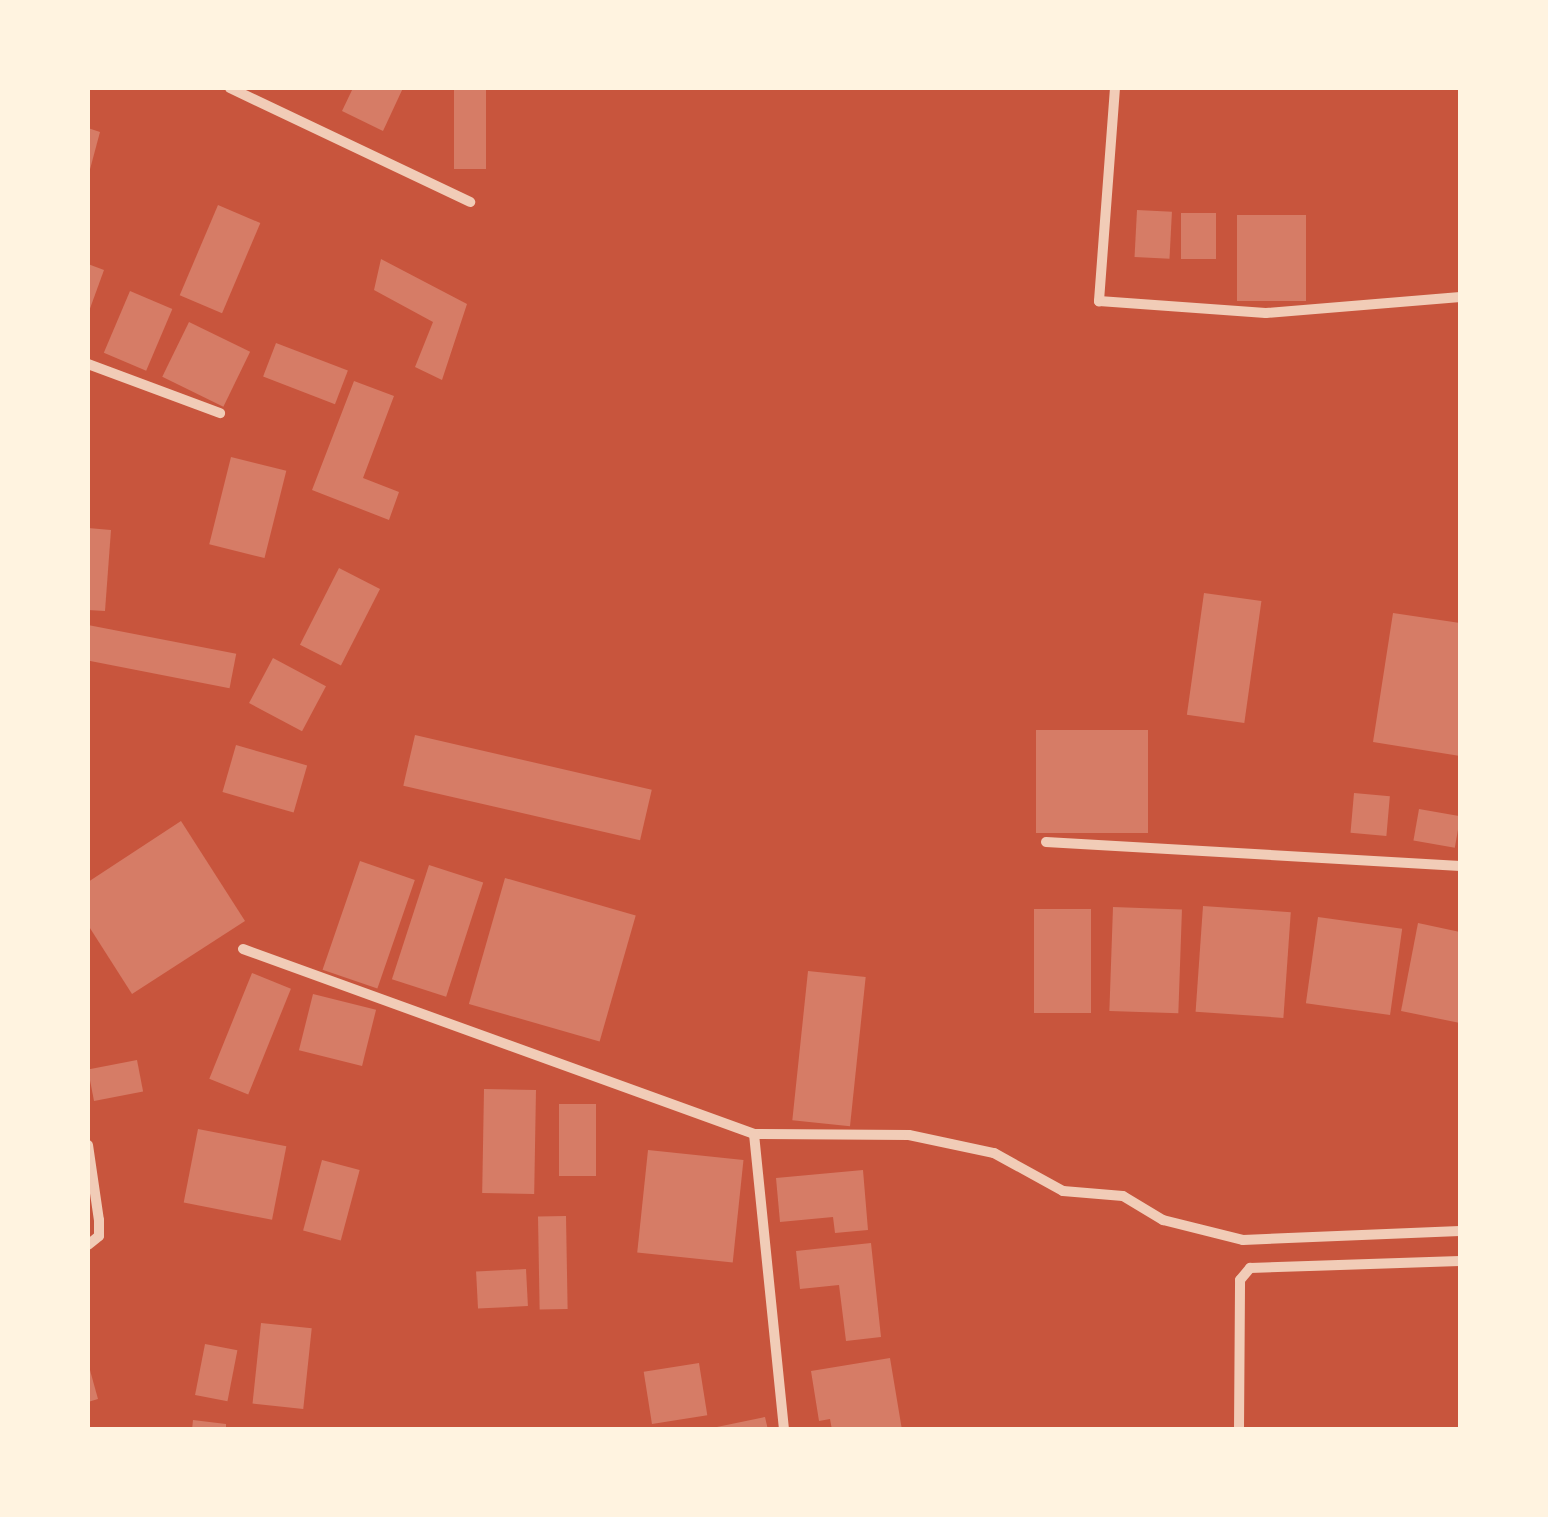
<!DOCTYPE html>
<style>
body{margin:0}
#map{position:relative;width:1548px;height:1517px;overflow:hidden;background:#c8553d;font-family:Merriweather,serif}
div>[style]{position:absolute}
.building>*{inset:0;background:#d67c66;transform-origin:0 0}
.minor>*{height:10px;margin:-5px;padding:0 5px;transform-origin:5px;border-radius:5px;background:#f1ccb7}
span{translate:-50% -50%;white-space:nowrap;text-align:center;line-height:1.15;-webkit-text-stroke:8px #fff3e0;paint-order:stroke}
.frame{position:absolute;inset:0;border:90px solid #fff3e0;pointer-events:none}
</style>
<div id="map">
<div class="building">
<div style="clip-path:polygon(353px 88px,403px 88px,383px 131px,342px 111px)"></div>
<div style="left:454px;top:88px;width:32px;height:81px"></div>
<div style="clip-path:polygon(88px 128px,100px 132px,89px 173px,88px 173px)"></div>
<div style="left:218px;top:205px;width:46px;height:98px;rotate:23deg"></div>
<div style="left:1137px;top:210px;width:35px;height:47px;rotate:3deg"></div>
<div style="left:1181px;top:213px;width:35px;height:46px"></div>
<div style="left:1237px;top:215px;width:69px;height:86px"></div>
<div style="clip-path:polygon(381px 259px,467px 304px,442px 380px,415px 367px,433px 322px,374px 290px)"></div>
<div style="clip-path:polygon(88px 264px,104px 270px,88px 314px)"></div>
<div style="left:130px;top:291px;width:46px;height:67px;rotate:23deg"></div>
<div style="left:189px;top:322px;width:68px;height:61px;rotate:26deg"></div>
<div style="left:276px;top:343px;width:77px;height:36px;rotate:21deg"></div>
<div style="clip-path:polygon(354px 381px,394px 396px,363px 478px,399px 492px,389px 520px,312px 490px)"></div>
<div style="left:231px;top:457px;width:57px;height:90px;rotate:14deg"></div>
<div style="clip-path:polygon(88px 528px,111px 530px,105px 611px,88px 610px)"></div>
<div style="left:339px;top:568px;width:46px;height:86px;rotate:27deg"></div>
<div style="left:1204px;top:593px;width:58px;height:123px;rotate:8deg"></div>
<div style="clip-path:polygon(1393px 613px,1460px 623px,1460px 756px,1373px 742px)"></div>
<div style="left:88px;top:625px;width:151px;height:35px;rotate:11deg"></div>
<div style="left:273px;top:658px;width:60px;height:51px;rotate:28deg"></div>
<div style="left:1036px;top:730px;width:112px;height:103px"></div>
<div style="left:415px;top:735px;width:243px;height:52px;rotate:13deg"></div>
<div style="left:236px;top:745px;width:74px;height:49px;rotate:16deg"></div>
<div style="left:1354px;top:793px;width:36px;height:40px;rotate:5deg"></div>
<div style="left:1419px;top:809px;width:42px;height:32px;rotate:10deg"></div>
<div style="clip-path:polygon(181px 821px,245px 921px,132px 994px,88px 925px,88px 882px)"></div>
<div style="left:360px;top:861px;width:58px;height:115px;rotate:19deg"></div>
<div style="left:429px;top:865px;width:57px;height:120px;rotate:18deg"></div>
<div style="left:505px;top:878px;width:136px;height:131px;rotate:16deg"></div>
<div style="left:1203px;top:906px;width:88px;height:106px;rotate:4deg"></div>
<div style="left:1113px;top:907px;width:69px;height:104px;rotate:2deg"></div>
<div style="left:1091px;top:909px;width:104px;height:57px;rotate:90deg"></div>
<div style="left:1318px;top:917px;width:85px;height:87px;rotate:8deg"></div>
<div style="clip-path:polygon(1418px 923px,1460px 932px,1460px 1023px,1401px 1011px)"></div>
<div style="left:808px;top:971px;width:58px;height:150px;rotate:6deg"></div>
<div style="left:252px;top:973px;width:42px;height:114px;rotate:22deg"></div>
<div style="left:313px;top:994px;width:65px;height:58px;rotate:14deg"></div>
<div style="left:137px;top:1060px;width:32px;height:50px;rotate:79deg"></div>
<div style="left:484px;top:1089px;width:52px;height:104px;rotate:1deg"></div>
<div style="left:559px;top:1104px;width:37px;height:72px"></div>
<div style="left:198px;top:1129px;width:90px;height:75px;rotate:11deg"></div>
<div style="left:648px;top:1150px;width:96px;height:103px;rotate:6deg"></div>
<div style="left:322px;top:1160px;width:39px;height:73px;rotate:15deg"></div>
<div style="clip-path:polygon(863px 1170px,868px 1230px,835px 1233px,833px 1217px,780px 1222px,776px 1178px)"></div>
<div style="left:566px;top:1216px;width:93px;height:28px;rotate:89deg"></div>
<div style="clip-path:polygon(871px 1243px,881px 1337px,846px 1341px,839px 1285px,800px 1289px,796px 1251px)"></div>
<div style="left:526px;top:1269px;width:37px;height:50px;rotate:87deg"></div>
<div style="left:261px;top:1323px;width:51px;height:81px;rotate:6deg"></div>
<div style="left:205px;top:1344px;width:33px;height:52px;rotate:11deg"></div>
<div style="clip-path:polygon(890px 1358px,902px 1430px,832px 1430px,830px 1419px,819px 1421px,811px 1371px)"></div>
<div style="clip-path:polygon(88px 1363px,98px 1399px,88px 1402px)"></div>
<div style="left:699px;top:1363px;width:53px;height:56px;rotate:81deg"></div>
<div style="clip-path:polygon(765px 1417px,768px 1430px,712px 1430px,712px 1428px)"></div>
<div style="clip-path:polygon(193px 1420px,226px 1424px,226px 1430px,192px 1430px)"></div>
</div>
<div class="minor">
<div style="left:230px;top:88px;width:266px;rotate:25.4deg"></div>
<div style="left:1115px;top:88px;width:214px;rotate:94.3deg"></div>
<div style="left:1099px;top:301px;width:167px;rotate:4.1deg"></div>
<div style="left:1266px;top:313px;width:195px;rotate:-4.7deg"></div>
<div style="left:88px;top:364px;width:141px;rotate:20.4deg"></div>
<div style="left:1046px;top:842px;width:415px;rotate:3.3deg"></div>
<div style="left:243px;top:949px;width:543px;rotate:19.9deg"></div>
<div style="left:754px;top:1134px;width:155px;rotate:0.4deg"></div>
<div style="left:909px;top:1135px;width:87px;rotate:12deg"></div>
<div style="left:994px;top:1153px;width:79px;rotate:28.8deg"></div>
<div style="left:1063px;top:1191px;width:60px;rotate:4.8deg"></div>
<div style="left:1123px;top:1196px;width:47px;rotate:31deg"></div>
<div style="left:1163px;top:1220px;width:82px;rotate:14deg"></div>
<div style="left:1243px;top:1240px;width:217px;rotate:-2.4deg"></div>
<div style="left:754px;top:1134px;width:298px;rotate:84.2deg"></div>
<div style="left:88px;top:1145px;width:76px;rotate:81.7deg"></div>
<div style="left:99px;top:1220px;width:16px;rotate:90deg"></div>
<div style="left:99px;top:1236px;width:14px;rotate:141deg"></div>
<div style="left:1239px;top:1430px;width:150px;rotate:-89.6deg"></div>
<div style="left:1240px;top:1280px;width:16px;rotate:-50deg"></div>
<div style="left:1250px;top:1268px;width:210px;rotate:-1.9deg"></div>
</div>
<div class="frame"></div>
</div>
